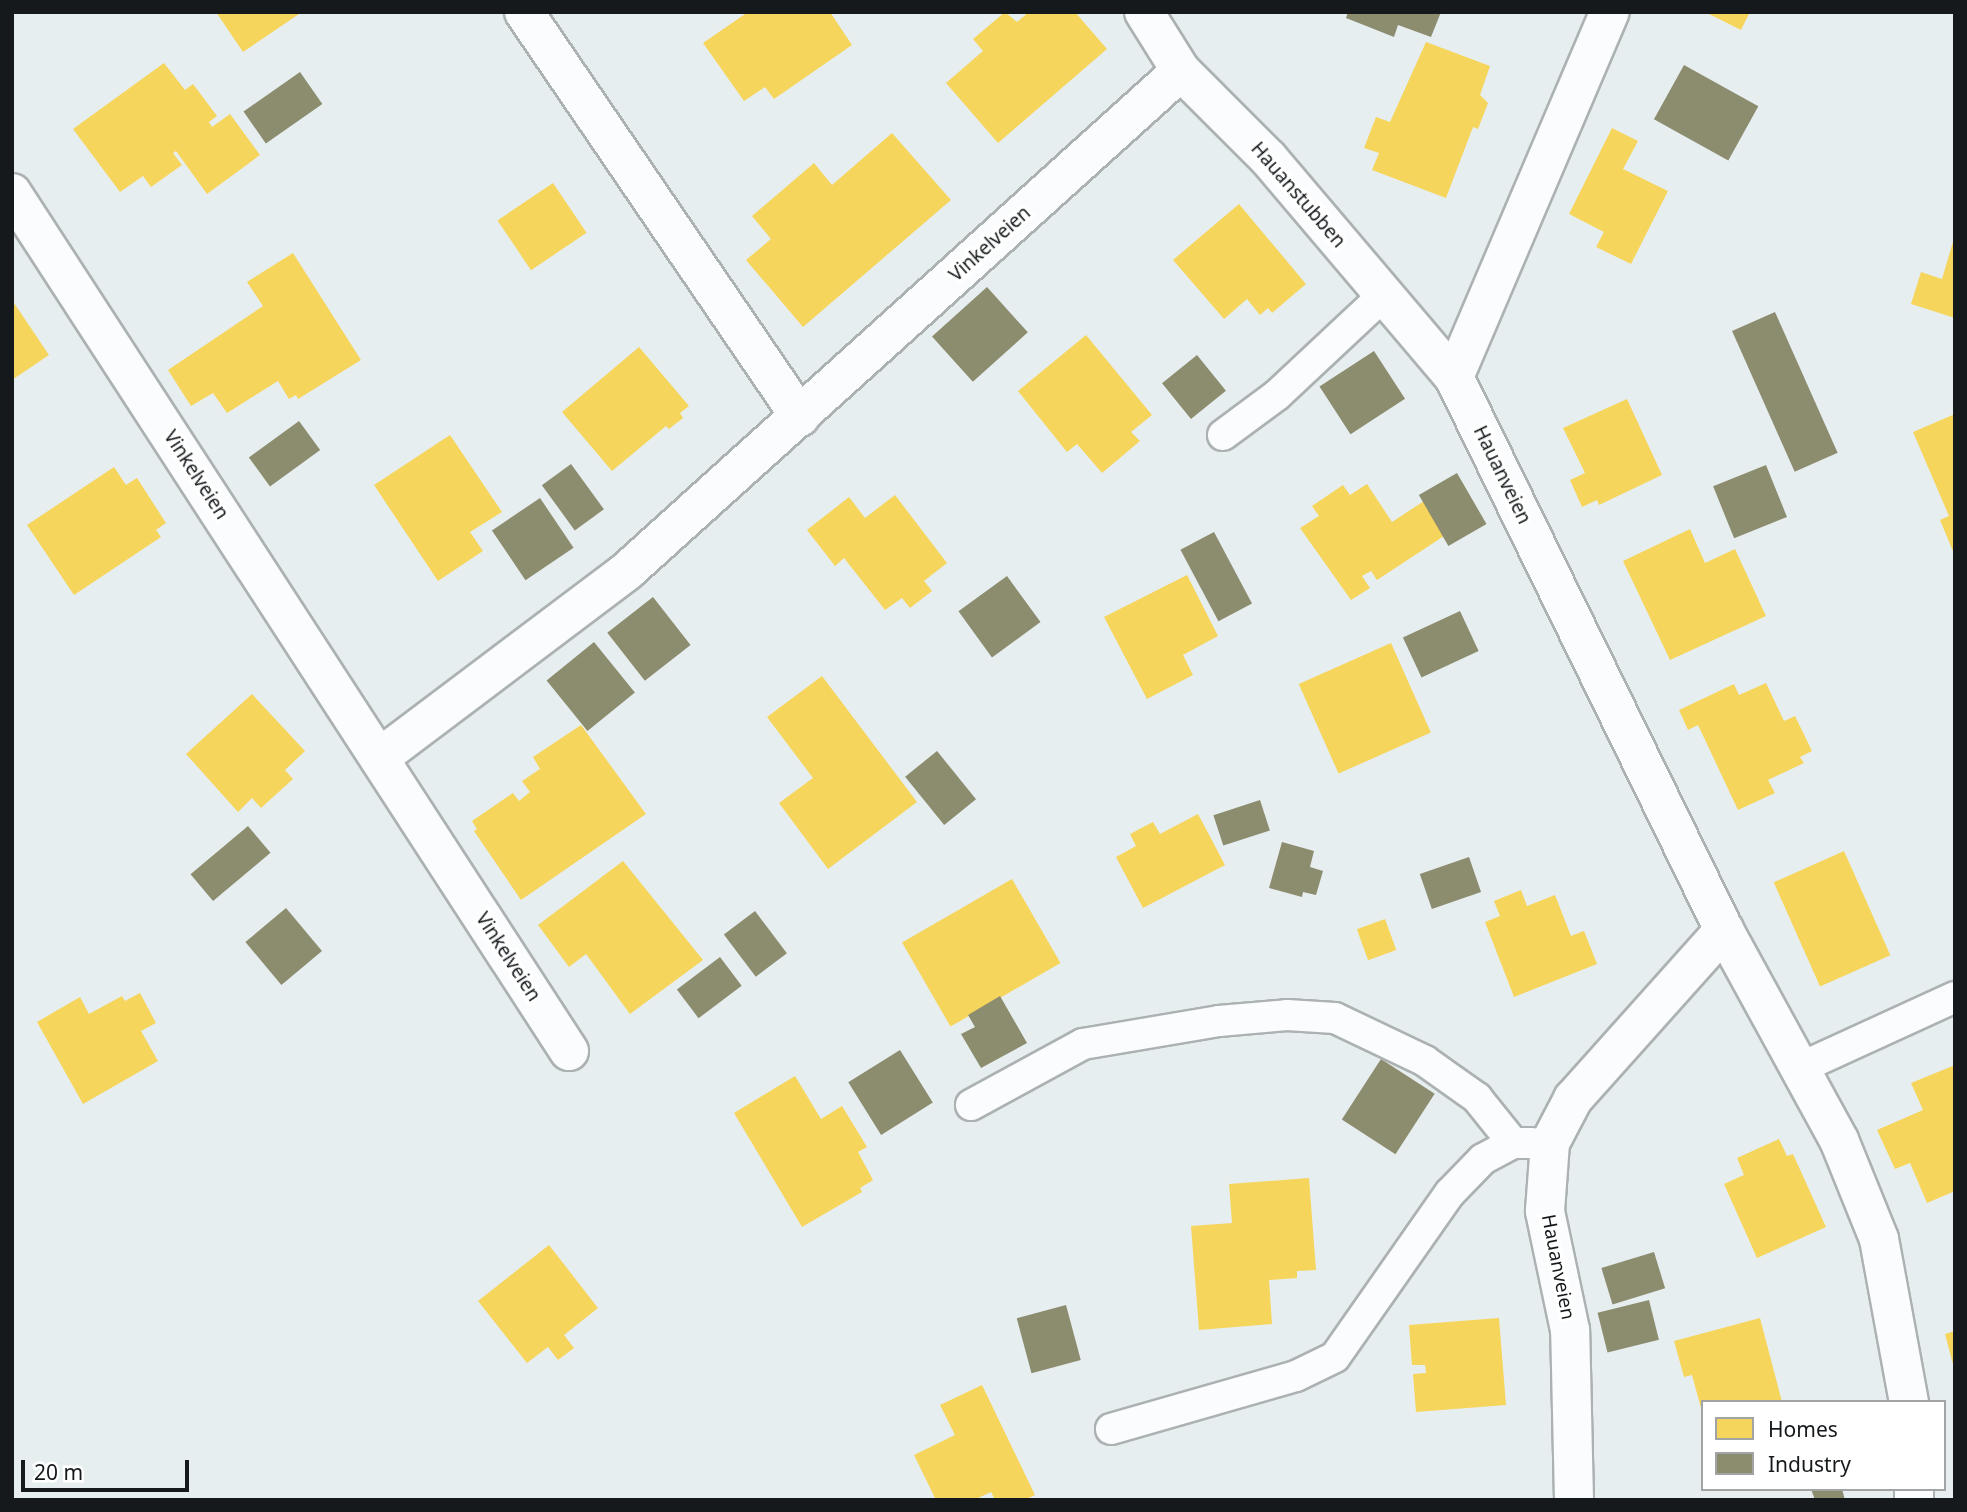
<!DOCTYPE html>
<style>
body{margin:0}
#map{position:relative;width:1967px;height:1512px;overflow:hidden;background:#e7eef0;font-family:"Noto Sans",sans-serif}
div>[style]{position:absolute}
.homes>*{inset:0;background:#f6d55c;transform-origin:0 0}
.industry>*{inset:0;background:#8c8c6e;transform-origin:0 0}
.roads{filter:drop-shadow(2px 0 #acb1b2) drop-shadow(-2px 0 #acb1b2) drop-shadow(0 2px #acb1b2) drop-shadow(0 -2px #acb1b2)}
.lane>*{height:30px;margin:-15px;padding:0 15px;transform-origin:15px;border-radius:15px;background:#fbfcfd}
.street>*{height:38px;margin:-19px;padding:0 19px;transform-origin:19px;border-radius:19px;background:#fbfcfd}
span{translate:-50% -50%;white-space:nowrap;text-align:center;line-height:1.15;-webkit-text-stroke:7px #fff;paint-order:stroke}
.street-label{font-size:19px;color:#15191b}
.frame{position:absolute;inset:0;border:14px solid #15191b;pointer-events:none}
.legend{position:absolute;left:1701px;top:1400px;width:245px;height:91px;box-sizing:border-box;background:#fff;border:2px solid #a1a3a4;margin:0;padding:9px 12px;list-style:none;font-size:21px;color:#15191b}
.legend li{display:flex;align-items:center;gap:14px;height:35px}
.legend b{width:35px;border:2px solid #a1a3a4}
.scale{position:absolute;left:21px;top:1460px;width:168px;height:32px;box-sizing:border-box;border:4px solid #15191b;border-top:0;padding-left:9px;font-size:21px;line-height:24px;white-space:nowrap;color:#15191b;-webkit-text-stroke:5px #fff;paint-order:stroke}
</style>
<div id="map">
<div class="homes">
<div style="clip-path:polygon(216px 12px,302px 12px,243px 52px)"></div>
<div style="clip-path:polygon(748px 12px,830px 12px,852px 45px,774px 99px,765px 87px,744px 101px,703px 43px)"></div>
<div style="clip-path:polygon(1005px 12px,1017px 22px,1029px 12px,1075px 12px,1107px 49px,998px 143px,946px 83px,983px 51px,973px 39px)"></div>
<div style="clip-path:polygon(1705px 12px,1750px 12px,1741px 30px)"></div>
<div style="clip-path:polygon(1426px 42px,1490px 66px,1480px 95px,1488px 103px,1478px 129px,1473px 127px,1446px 198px,1372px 170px,1379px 153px,1364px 148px,1376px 117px,1390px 122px)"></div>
<div style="clip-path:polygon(164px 63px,185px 90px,193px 84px,217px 116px,209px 122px,212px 127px,230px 114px,260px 155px,207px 194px,176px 151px,173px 153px,182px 165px,151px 187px,143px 176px,120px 192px,73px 129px)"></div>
<div style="clip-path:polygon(1612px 128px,1638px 141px,1623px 169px,1668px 191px,1631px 264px,1596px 247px,1604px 232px,1569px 214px)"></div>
<div style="clip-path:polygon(892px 133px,951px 200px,803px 327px,746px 260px,771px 239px,752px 216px,814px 163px,832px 185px)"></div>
<div style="left:553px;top:183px;width:60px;height:67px;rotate:56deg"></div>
<div style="clip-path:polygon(1239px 204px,1306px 284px,1272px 313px,1268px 308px,1260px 315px,1247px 299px,1224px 319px,1173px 260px)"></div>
<div style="clip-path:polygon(1955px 235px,1955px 318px,1911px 304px,1921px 272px,1942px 279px)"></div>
<div style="clip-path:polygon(293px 253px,361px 360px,298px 399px,296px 395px,289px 399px,278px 381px,227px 413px,213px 393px,191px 406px,168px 370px,263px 306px,247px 282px)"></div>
<div style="clip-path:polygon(12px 300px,49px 355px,12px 380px)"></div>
<div style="clip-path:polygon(1086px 335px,1152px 415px,1131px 432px,1140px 441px,1102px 473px,1077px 444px,1067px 452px,1018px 391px)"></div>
<div style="clip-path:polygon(639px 347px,689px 406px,680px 413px,683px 418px,669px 429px,666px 426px,612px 471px,562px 412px)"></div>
<div style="clip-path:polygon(1627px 399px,1662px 475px,1599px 505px,1597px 500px,1582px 507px,1570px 480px,1585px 473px,1563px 428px)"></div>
<div style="clip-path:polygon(1955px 414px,1955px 556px,1940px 520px,1949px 516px,1913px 432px)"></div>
<div style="clip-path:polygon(450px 435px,502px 512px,470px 532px,483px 551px,438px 581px,374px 485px)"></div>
<div style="clip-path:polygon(114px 467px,126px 485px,137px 478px,166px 523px,156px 530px,161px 537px,74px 595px,27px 525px)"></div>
<div style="clip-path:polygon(1367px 484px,1392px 522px,1424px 501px,1444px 536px,1377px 580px,1371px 571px,1362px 576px,1370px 588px,1351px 600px,1300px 528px,1319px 516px,1312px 506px,1343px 485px,1350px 495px)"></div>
<div style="clip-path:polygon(895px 495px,947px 563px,924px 581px,932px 591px,910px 608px,902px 598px,885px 610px,844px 558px,835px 566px,807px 530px,849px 497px,865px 518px)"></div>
<div style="clip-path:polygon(1690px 529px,1705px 563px,1735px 549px,1766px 616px,1670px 660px,1623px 561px)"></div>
<div style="clip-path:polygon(1187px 575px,1218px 636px,1183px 655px,1193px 675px,1147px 699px,1104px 617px)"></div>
<div style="left:1391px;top:643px;width:98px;height:101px;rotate:66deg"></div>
<div style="clip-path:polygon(822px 676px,917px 802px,828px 869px,779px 803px,813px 778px,767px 717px)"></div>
<div style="clip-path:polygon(1766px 683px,1784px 721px,1795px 716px,1812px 751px,1800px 757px,1804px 763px,1768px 780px,1775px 793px,1738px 810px,1698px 725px,1688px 730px,1679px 710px,1734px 684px,1739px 695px)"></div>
<div style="clip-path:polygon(252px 694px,305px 751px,285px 770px,293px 779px,261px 808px,252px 798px,238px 812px,186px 754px)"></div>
<div style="clip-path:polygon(581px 725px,646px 814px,521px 900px,474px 831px,477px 829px,472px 821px,513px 793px,519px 801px,530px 792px,522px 781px,540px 769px,533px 757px)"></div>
<div style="clip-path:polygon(1198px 814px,1225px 865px,1143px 908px,1116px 857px,1136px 846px,1130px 834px,1153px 822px,1160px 834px)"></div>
<div style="left:1844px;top:851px;width:114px;height:77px;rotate:66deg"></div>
<div style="clip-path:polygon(623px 861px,703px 960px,630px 1014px,586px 954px,569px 967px,538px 925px)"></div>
<div style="left:1012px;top:879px;width:97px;height:127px;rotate:60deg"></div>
<div style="clip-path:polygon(1521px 890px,1527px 906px,1555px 895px,1571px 936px,1584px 931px,1597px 964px,1514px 997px,1485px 922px,1500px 916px,1494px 901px)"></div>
<div style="left:1385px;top:919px;width:33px;height:30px;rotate:70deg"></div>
<div style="clip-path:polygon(140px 993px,156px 1023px,141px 1031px,158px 1061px,83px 1104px,37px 1022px,80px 997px,89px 1014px,122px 996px,125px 1001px)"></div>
<div style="clip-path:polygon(1955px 1065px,1955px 1191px,1927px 1203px,1910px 1163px,1895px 1169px,1877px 1130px,1923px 1110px,1911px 1083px)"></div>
<div style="clip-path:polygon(795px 1076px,821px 1119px,842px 1106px,867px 1147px,858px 1152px,873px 1180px,860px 1188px,862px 1192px,802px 1227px,734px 1113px)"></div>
<div style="clip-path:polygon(1779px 1139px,1787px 1156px,1793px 1154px,1826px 1227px,1757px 1258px,1724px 1184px,1744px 1175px,1737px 1158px)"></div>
<div style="clip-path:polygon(1309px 1178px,1316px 1270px,1297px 1271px,1297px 1278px,1269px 1280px,1272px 1324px,1199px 1330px,1191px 1226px,1232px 1223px,1229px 1184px)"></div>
<div style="clip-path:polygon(549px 1245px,598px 1308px,564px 1335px,574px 1348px,558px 1360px,548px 1347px,527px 1363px,478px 1301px)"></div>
<div style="clip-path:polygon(1499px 1318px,1506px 1405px,1416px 1412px,1413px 1374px,1426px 1373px,1425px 1365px,1412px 1365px,1409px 1325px)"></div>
<div style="clip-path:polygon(1760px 1318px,1782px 1402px,1703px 1402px,1702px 1412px,1692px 1375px,1684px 1377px,1674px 1341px)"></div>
<div style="clip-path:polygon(1955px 1331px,1955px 1368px,1954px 1368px,1945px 1334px)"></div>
<div style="clip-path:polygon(982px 1385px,1035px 1495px,1025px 1500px,995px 1500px,991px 1492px,974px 1500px,936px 1500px,914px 1455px,955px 1435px,940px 1405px)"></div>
</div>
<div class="industry">
<div style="clip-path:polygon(1348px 12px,1441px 12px,1431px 37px,1398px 25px,1394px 37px,1346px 18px)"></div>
<div style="left:1684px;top:65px;width:85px;height:62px;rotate:29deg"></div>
<div style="left:300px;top:72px;width:39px;height:69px;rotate:55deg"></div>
<div style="left:987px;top:287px;width:61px;height:74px;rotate:48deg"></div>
<div style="left:1775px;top:312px;width:154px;height:47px;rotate:66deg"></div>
<div style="left:1374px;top:351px;width:57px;height:65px;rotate:57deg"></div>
<div style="left:1197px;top:355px;width:46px;height:45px;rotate:51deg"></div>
<div style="left:299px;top:421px;width:36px;height:62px;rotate:54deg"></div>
<div style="left:571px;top:464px;width:56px;height:36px;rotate:54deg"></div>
<div style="left:1766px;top:465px;width:56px;height:57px;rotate:68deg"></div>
<div style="left:1457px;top:473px;width:59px;height:44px;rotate:60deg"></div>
<div style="left:540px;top:498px;width:60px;height:58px;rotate:56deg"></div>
<div style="left:1214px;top:532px;width:81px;height:38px;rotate:62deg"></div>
<div style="left:1007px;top:576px;width:57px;height:60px;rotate:54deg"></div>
<div style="left:653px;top:597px;width:61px;height:58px;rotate:52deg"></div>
<div style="left:1460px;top:611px;width:44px;height:63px;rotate:65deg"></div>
<div style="left:594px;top:642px;width:65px;height:61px;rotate:51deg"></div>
<div style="left:937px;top:751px;width:62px;height:41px;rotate:51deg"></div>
<div style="left:1260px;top:800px;width:32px;height:49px;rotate:72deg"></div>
<div style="left:248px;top:826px;width:35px;height:75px;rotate:50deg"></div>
<div style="clip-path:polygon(1282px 842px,1314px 851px,1310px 867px,1323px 871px,1316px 895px,1303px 892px,1302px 897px,1269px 888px)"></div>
<div style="left:1469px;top:857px;width:37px;height:52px;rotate:71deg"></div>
<div style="left:286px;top:908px;width:56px;height:53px;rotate:50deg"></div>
<div style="left:755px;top:911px;width:53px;height:39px;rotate:53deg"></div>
<div style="left:720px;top:957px;width:36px;height:54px;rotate:53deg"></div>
<div style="clip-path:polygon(1000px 996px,1027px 1043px,981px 1068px,961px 1034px,975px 1027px,968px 1015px)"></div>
<div style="left:900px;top:1050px;width:62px;height:61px;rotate:58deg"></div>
<div style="left:1381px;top:1059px;width:64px;height:72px;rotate:33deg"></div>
<div style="left:1654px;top:1252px;width:38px;height:55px;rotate:73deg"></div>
<div style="left:1649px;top:1300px;width:41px;height:53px;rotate:76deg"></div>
<div style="left:1066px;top:1305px;width:57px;height:51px;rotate:75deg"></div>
<div style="clip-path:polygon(1811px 1489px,1842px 1489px,1845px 1500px,1815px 1500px)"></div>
</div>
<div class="roads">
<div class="lane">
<div style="left:1223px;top:435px;width:67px;rotate:-36.5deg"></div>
<div style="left:1277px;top:395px;width:146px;rotate:-43.1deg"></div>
<div style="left:1800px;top:1068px;width:170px;rotate:-24.6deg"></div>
<div style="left:971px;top:1105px;width:128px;rotate:-28.6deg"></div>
<div style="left:1083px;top:1044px;width:138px;rotate:-9.6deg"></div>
<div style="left:1219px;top:1021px;width:68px;rotate:-5deg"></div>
<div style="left:1287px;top:1015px;width:48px;rotate:3.6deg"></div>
<div style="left:1335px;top:1018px;width:100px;rotate:25.5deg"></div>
<div style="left:1425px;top:1061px;width:64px;rotate:35.4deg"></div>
<div style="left:1477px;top:1098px;width:58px;rotate:51.3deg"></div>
<div style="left:1111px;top:1429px;width:192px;rotate:-16deg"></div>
<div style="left:1296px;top:1376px;width:43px;rotate:-26deg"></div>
<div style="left:1335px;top:1357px;width:200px;rotate:-55deg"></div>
<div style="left:1450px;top:1193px;width:47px;rotate:-45.9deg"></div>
<div style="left:1483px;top:1159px;width:34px;rotate:-28deg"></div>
<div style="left:1513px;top:1143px;width:19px"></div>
</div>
<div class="street">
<div style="left:524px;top:12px;width:490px;rotate:55.7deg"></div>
<div style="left:1144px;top:12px;width:70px;rotate:57.9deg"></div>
<div style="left:1181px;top:71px;width:124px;rotate:45deg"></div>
<div style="left:1269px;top:159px;width:286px;rotate:49.7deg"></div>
<div style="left:1454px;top:377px;width:615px;rotate:63.98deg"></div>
<div style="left:1724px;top:930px;width:239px;rotate:61.3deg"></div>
<div style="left:1839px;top:1140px;width:107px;rotate:68deg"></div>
<div style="left:1879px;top:1239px;width:166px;rotate:79.6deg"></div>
<div style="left:12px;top:193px;width:1023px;rotate:57.01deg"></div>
<div style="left:1454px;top:377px;width:397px;rotate:-66.9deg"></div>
<div style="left:379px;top:758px;width:311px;rotate:-37deg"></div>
<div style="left:627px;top:571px;width:746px;rotate:-42.07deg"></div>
<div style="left:1914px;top:1489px;width:11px;rotate:90deg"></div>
<div style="left:1574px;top:1500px;width:170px;rotate:-91.3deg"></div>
<div style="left:1570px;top:1330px;width:122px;rotate:-101.9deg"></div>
<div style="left:1545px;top:1211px;width:68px;rotate:-85.8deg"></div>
<div style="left:1550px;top:1143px;width:50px;rotate:-62.4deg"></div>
<div style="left:1573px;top:1099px;width:227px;rotate:-48.2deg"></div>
</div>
</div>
<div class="street-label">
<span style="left:1298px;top:195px;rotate:49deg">Hauanstubben</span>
<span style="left:990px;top:244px;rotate:-42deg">Vinkelveien</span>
<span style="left:196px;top:475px;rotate:57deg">Vinkelveien</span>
<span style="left:1502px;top:475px;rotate:64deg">Hauanveien</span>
<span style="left:508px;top:957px;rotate:57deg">Vinkelveien</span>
<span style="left:1558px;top:1267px;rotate:79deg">Hauanveien</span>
</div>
<div class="frame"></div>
<ul class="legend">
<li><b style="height:19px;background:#f6d55c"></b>Homes</li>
<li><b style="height:19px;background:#8c8c6e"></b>Industry</li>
</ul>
<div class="scale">20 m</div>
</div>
